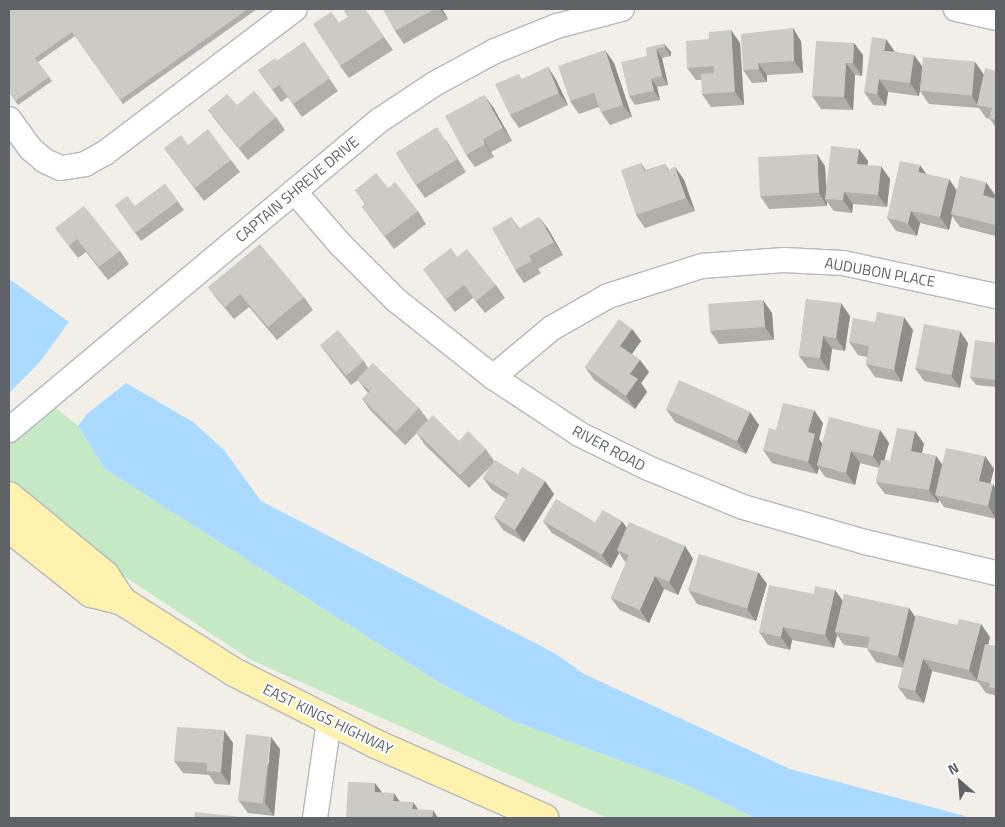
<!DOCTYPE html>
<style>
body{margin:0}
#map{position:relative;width:1005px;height:827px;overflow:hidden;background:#f1efe8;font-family:"Titillium Web",sans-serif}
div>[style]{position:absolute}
.green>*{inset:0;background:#c5e8c5}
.water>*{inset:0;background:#aadaff}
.roads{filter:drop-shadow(1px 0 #b5b8bc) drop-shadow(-1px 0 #b5b8bc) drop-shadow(0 1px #b5b8bc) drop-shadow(0 -1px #b5b8bc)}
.minor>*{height:24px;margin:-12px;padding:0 12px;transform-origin:12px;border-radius:12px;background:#fff}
.major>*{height:28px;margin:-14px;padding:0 14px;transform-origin:14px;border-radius:14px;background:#fff2af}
.wall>*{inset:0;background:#afaea9}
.shaded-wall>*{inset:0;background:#8f8d8a}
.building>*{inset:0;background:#cccac5;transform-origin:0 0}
span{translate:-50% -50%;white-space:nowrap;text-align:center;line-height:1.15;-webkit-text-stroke:4px #fff;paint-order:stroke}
.street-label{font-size:15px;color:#5f6368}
.frame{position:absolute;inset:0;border:10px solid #5f6368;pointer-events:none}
.north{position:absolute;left:935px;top:757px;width:50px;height:50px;-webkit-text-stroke:4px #fff;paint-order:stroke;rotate:333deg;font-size:14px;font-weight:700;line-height:20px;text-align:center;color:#5f6368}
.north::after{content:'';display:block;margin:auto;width:18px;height:22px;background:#5f6368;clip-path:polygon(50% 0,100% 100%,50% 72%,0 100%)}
</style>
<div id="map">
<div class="green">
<div style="clip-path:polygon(45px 399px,78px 426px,105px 469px,440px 683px,513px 721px,687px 785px,755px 818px,607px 818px,251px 660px,113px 569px,9px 483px,9px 430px)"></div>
</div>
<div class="water">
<div style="clip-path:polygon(9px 279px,69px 322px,39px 363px,9px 393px)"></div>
<div style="clip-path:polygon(126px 383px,193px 422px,224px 450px,261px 501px,556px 654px,584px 674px,790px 769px,972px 818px,755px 818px,687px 785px,513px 721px,440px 683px,105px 469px,78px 426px,87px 414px)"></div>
</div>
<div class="roads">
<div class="minor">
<div style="left:956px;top:9px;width:41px;rotate:12.7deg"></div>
<div style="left:9px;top:119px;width:37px;rotate:54deg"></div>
<div style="left:31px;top:149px;width:18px;rotate:41deg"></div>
<div style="left:45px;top:161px;width:17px;rotate:24deg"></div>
<div style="left:61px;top:168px;width:24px;rotate:-9deg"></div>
<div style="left:85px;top:164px;width:23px;rotate:-29deg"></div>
<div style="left:105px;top:153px;width:238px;rotate:-37.2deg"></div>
<div style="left:294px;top:191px;width:72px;rotate:49deg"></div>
<div style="left:341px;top:245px;width:78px;rotate:45deg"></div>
<div style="left:396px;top:300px;width:124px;rotate:38.4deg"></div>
<div style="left:493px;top:377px;width:103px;rotate:33.5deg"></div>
<div style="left:579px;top:434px;width:77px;rotate:26.2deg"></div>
<div style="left:648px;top:468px;width:103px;rotate:22.3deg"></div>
<div style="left:743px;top:507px;width:127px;rotate:16deg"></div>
<div style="left:865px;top:542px;width:135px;rotate:13.3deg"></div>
<div style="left:493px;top:377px;width:77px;rotate:-39.7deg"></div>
<div style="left:552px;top:328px;width:64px;rotate:-29.7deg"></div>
<div style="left:608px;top:296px;width:99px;rotate:-17.7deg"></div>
<div style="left:702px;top:266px;width:82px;rotate:-4.2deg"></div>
<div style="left:784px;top:260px;width:59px;rotate:2.9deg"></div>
<div style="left:843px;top:263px;width:157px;rotate:12.2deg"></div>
<div style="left:9px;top:430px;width:483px;rotate:-39.9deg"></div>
<div style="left:380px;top:120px;width:67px;rotate:-33.5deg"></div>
<div style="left:436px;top:83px;width:67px;rotate:-28.5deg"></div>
<div style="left:495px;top:51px;width:67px;rotate:-22deg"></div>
<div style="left:557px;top:26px;width:67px;rotate:-14.7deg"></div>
<div style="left:315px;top:818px;width:98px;rotate:-81.8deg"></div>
</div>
<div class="major">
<div style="left:9px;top:496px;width:124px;rotate:39.5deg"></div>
<div style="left:105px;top:575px;width:31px;rotate:57deg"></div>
<div style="left:9px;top:528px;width:105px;rotate:38.4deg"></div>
<div style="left:91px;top:593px;width:32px;rotate:14deg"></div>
<div style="left:122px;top:601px;width:133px;rotate:32.4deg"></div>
<div style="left:234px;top:672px;width:159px;rotate:26.9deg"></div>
<div style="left:376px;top:744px;width:184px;rotate:23.8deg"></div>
</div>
</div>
<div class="wall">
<div style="clip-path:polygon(9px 9px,257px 9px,123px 104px,75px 36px,38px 62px,52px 81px,18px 105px,9px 92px)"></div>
<div style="clip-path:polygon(365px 9px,393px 50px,349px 78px,340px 66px,331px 12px,339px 23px,348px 17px)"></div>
<div style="clip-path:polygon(383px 9px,442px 9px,448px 19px,404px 44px,395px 31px)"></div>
<div style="clip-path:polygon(801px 41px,803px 73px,767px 75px,767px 82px,752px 83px,743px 70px)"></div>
<div style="clip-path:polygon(304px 42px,338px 91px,302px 117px,288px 97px,281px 102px,258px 70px,277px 61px)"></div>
<div style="clip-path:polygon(740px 43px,744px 105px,711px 107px,702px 94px,702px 80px,696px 80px,687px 68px)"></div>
<div style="clip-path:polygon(854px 43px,863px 55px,862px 76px,855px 75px,853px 110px,821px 109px,812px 96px)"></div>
<div style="clip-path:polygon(664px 44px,671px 52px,671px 56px,662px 58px,668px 85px,657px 87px,660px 100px,635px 105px,629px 96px,647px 56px,646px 48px)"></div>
<div style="clip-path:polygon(895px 52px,914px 55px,923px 67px,975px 62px,983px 74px,996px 71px,996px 128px,990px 119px,986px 118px,979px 108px,929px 104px,920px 91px,921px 81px,919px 96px,888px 92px,886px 106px,873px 105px,864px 92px)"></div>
<div style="clip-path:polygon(614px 63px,632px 117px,610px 125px,601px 112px,599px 107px,579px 114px,570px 101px)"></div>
<div style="clip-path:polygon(548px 67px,556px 80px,568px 105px,519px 128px,510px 115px,523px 79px)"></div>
<div style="clip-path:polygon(237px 105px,276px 117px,285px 130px,248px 160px,217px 122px,208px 110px)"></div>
<div style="clip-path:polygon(493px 107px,512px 141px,491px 152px,494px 157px,475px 167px,466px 155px)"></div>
<div style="clip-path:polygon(446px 140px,466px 172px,425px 198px,416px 185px)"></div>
<div style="clip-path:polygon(188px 145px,231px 160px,240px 172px,204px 201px,164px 148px)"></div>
<div style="clip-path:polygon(859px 149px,868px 161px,867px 165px,890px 179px,887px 207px,853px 204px,852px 213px,834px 211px,827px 202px,827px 206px,769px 209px,760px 196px,825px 166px,826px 186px)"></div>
<div style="clip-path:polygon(641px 163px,646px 170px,665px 164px,669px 170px,675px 167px,684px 180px,695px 211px,645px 228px,636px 215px)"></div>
<div style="clip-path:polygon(927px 174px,957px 191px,995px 195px,994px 198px,996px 199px,996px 236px,960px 227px,952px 216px,949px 230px,920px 223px,917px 236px,896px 231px,887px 218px)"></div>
<div style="clip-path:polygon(165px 184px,184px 210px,141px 241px,115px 205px,135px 206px)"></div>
<div style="clip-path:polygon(388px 188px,418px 211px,426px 224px,394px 249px,362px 207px,365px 204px,355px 190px)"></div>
<div style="clip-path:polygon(511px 217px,519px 228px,548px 229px,563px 255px,538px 269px,541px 273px,524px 283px,515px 270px)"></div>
<div style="clip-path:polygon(55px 228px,120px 251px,129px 264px,108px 280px,86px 252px,78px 258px)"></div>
<div style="clip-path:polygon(423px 269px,496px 285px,505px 298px,485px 313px,473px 298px,455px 312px)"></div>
<div style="clip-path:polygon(208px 287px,304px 297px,313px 310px,277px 340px,249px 307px,234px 319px,217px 299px)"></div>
<div style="clip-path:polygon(806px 299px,850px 316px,845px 351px,832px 349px,829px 371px,808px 368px,799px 356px)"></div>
<div style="clip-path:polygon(772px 313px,774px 340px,719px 344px,710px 331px)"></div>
<div style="clip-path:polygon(632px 329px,641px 341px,632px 354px,640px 360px,649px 372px,641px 383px,647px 392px,635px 409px,594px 380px,585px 367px)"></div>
<div style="clip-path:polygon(913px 330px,902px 382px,875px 377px,866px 364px,867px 357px,858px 355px,849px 342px)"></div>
<div style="clip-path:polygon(968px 343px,960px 388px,924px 381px,915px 368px)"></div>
<div style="clip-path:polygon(996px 343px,996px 387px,976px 385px,970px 377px)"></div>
<div style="clip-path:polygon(320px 345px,364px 361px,368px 368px,419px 408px,428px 420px,459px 441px,486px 449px,494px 461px,554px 494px,524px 542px,503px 530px,494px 517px,506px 499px,492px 490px,483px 478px,492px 465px,469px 488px,425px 445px,417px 433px,405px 445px,371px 411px,362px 399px,368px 393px,358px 380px,351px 385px)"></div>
<div style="clip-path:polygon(666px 409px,759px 425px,746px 454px,675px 422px)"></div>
<div style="clip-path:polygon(823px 423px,819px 439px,822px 444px,880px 430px,889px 443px,884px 460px,890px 461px,915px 431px,924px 444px,922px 453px,936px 456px,942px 464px,985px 456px,994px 469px,990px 483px,996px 489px,996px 519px,944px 507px,939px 500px,938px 503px,885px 494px,876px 482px,879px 468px,860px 463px,855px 485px,825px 477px,819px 468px,817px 474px,772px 463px,763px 450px,776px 430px)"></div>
<div style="clip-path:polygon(543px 521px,595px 522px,626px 527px,685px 546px,693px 559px,678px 595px,664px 589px,649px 623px,620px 610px,611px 598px,626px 563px,619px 553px,611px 568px,552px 533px)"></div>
<div style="clip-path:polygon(758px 572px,767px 584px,756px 621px,697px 604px,689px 591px)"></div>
<div style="clip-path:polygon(835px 590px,843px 601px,909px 608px,915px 618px,990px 637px,988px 645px,996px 646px,996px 698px,994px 695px,986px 693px,978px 682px,932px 671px,924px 703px,907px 699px,898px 687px,903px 668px,876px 662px,867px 649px,867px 648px,844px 645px,837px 635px,834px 648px,792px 640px,790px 650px,768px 645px,759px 632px,814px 594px)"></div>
<div style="clip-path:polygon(233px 743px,230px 785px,215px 784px,209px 775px,183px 773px,174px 761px)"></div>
<div style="clip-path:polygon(280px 749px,274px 816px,248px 813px,239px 801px)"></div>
</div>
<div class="shaded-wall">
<div style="clip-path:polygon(440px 9px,442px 9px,448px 19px)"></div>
<div style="clip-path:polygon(793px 28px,801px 41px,803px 73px,794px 61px)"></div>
<div style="clip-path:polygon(731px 30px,740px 43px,744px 105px,735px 92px)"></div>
<div style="clip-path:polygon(886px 39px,895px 52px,884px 51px)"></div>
<div style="clip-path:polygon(854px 43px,863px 55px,862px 76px,853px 63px)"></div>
<div style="clip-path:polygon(664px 44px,671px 52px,671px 56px,665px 47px)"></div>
<div style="clip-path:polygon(656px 49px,662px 58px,668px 85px,662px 76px)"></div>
<div style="clip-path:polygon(605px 50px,614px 63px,632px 117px,623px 105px)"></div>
<div style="clip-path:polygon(914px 55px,923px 68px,919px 96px,910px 83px)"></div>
<div style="clip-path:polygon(975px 62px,984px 75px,978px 106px,972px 96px)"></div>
<div style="clip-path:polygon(758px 63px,767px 75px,767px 82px,759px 69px)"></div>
<div style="clip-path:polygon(846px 63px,855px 75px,853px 110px,844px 97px)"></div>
<div style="clip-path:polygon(548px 67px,556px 80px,568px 105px,559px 93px)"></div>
<div style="clip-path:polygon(651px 79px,657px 87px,660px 100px,654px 91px)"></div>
<div style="clip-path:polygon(879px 79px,888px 92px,886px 106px,877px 94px)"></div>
<div style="clip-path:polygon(484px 95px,493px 107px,512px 141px,503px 128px)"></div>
<div style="clip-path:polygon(483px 139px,491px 152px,494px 157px,485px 144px)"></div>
<div style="clip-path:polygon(859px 149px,868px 161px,866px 176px,857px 164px)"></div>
<div style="clip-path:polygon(817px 154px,825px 166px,827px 199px,825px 199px,827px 202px,827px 206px,819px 193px)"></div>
<div style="clip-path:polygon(920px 165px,929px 178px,918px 172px)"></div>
<div style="clip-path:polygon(881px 166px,890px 179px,887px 207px,878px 195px)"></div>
<div style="clip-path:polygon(675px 167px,684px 180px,695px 211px,686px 198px)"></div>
<div style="clip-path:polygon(949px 179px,958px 192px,951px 214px,952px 216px,949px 230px,940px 217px)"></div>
<div style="clip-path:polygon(986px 182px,995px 195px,992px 208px,983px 195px)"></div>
<div style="clip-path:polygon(844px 192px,853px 204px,852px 213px,843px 200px)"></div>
<div style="clip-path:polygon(911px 211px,920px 223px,917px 236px,908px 223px)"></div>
<div style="clip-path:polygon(539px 217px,548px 229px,563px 255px,554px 242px)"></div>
<div style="clip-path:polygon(763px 300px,772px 313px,774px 340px,765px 327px)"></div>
<div style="clip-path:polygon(841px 303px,850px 316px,845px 351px,836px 338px)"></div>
<div style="clip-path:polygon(904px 317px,913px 330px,902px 382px,894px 370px)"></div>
<div style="clip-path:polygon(632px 329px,641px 341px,629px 358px,620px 346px)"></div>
<div style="clip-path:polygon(960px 331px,968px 343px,960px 388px,951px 375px)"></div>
<div style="clip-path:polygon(823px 336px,832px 349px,829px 371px,820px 358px)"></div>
<div style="clip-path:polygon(640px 360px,649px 372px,641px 383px,647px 392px,635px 409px,626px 396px,630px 374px)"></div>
<div style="clip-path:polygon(814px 410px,823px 423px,819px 439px,824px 446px,817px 465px,819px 468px,817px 474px,808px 462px,808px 432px)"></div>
<div style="clip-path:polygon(750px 412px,759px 425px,746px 454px,737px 441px)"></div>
<div style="clip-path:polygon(880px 430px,889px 443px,882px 469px,873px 456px)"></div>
<div style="clip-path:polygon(915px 431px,924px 444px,919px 463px,911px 451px)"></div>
<div style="clip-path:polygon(851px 451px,860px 463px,855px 485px,846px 473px)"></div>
<div style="clip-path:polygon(936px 456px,945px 469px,935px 495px,939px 500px,938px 503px,929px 490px)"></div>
<div style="clip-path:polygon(985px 456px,994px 469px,988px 493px,979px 481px)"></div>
<div style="clip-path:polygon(545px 481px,554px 494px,524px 542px,515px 530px)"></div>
<div style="clip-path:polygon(993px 484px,996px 489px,996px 519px,988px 506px)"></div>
<div style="clip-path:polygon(622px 521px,631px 534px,617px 550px,619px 553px,611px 568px,602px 555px)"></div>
<div style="clip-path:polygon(685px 546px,693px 559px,678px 595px,669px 582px)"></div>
<div style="clip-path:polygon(758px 572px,767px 584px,756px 621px,747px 609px)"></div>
<div style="clip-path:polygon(655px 576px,664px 589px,649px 623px,640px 610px)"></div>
<div style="clip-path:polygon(835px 590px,844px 603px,835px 632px,837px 635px,834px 648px,825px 635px)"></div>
<div style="clip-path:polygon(909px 608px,918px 621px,907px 668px,898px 656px)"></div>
<div style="clip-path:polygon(981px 624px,990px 637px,979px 681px,977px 680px,969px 670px)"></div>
<div style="clip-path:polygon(783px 627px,792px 640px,790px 650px,781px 637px)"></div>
<div style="clip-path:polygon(923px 659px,932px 671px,924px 703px,915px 691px)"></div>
<div style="clip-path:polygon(224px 730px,233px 743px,230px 785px,221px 772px)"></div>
<div style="clip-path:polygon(271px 737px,280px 749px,274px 816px,265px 803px)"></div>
<div style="clip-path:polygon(375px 783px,387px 799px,375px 792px)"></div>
<div style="clip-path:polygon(394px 793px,405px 809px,393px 801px)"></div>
<div style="clip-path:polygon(413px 802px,424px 818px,412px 809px)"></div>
<div style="clip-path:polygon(433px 810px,438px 818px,432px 818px)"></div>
</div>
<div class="building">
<div style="clip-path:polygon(9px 9px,248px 9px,120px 100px,72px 32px,35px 58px,49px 77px,15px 101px,9px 92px)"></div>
<div style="clip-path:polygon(347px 9px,365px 9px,384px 37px,340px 66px,313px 24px,331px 12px,339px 23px,348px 17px,344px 11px)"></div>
<div style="clip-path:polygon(383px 9px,435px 9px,395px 31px)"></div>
<div style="clip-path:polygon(793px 28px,794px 61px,758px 63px,759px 69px,743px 70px,741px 34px)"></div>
<div style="clip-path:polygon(731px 30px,735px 92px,702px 94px,701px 74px,714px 73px,714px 66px,687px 68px,686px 41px,709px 39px,709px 32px)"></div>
<div style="clip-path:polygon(872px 37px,886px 39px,884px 51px,914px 55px,910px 83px,879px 79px,877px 94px,864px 92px)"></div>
<div style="clip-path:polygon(816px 41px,854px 43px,853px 63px,846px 63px,844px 97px,812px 96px)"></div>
<div style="clip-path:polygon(304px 42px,330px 78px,293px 104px,279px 85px,272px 90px,258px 70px,275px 58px,277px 61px)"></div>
<div style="clip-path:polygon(664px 44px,665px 47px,656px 49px,662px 76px,651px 79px,654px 91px,629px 96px,621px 62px,647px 56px,646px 48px)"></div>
<div style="clip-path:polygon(605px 50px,623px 105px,601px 112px,594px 93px,570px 101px,558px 66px)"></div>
<div style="left:923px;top:57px;width:52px;height:34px;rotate:5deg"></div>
<div style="clip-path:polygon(548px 67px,559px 93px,510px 115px,495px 84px,519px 74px,522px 79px)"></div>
<div style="clip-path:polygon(985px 68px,996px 71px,996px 120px,989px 118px,992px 108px,977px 105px)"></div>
<div style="clip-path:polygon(254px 91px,276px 117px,239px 148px,208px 110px,227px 94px,237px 105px)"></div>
<div style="clip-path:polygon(484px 95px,503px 128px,483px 139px,485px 144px,466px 155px,445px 116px)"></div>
<div style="left:437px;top:127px;width:38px;height:49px;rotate:58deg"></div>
<div style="clip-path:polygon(208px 129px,231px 160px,195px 188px,164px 148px,181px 135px,188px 145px)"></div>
<div style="clip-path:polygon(831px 146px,859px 149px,857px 164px,881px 166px,878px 195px,844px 192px,843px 200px,825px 199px)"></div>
<div style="left:817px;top:154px;width:39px;height:59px;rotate:87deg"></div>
<div style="clip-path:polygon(900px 161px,920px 165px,918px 172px,949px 179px,940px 217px,911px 211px,908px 223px,887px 218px)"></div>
<div style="clip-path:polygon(641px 163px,644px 171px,665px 164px,667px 170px,675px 167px,686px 198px,636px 215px,621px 170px)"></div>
<div style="clip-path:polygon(376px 173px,388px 188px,395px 182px,418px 211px,385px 236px,362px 207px,366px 204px,355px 190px)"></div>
<div style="clip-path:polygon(960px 176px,986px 182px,983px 195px,996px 199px,996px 225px,951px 214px)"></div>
<div style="clip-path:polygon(165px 184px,178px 201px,135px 233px,115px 205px,127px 196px,135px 206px)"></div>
<div style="clip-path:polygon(84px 206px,120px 251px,99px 267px,77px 239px,69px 246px,55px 228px)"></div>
<div style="clip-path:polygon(511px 217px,518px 229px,539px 217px,554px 242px,529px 256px,532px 261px,515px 270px,492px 228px)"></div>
<div style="clip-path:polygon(260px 244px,304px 297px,268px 327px,240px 294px,225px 307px,208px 287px)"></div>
<div style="clip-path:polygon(451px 248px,457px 257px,467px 249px,496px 285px,476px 301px,464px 285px,446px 299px,423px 269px)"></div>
<div style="clip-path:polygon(806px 299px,841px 303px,836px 338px,823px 336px,820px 358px,799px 356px)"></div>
<div style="left:763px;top:300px;width:27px;height:55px;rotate:86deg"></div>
<div style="clip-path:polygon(877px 312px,904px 317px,894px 370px,866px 364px,869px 346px,849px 342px,853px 318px,875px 322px)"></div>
<div style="clip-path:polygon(619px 319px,632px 329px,620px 346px,640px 360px,630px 374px,638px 379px,626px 396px,585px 367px)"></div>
<div style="left:924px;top:324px;width:37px;height:45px;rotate:11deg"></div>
<div style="left:338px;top:330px;width:40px;height:23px;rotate:50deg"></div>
<div style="clip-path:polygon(975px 340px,996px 343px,995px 357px,996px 357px,996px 380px,970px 377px)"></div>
<div style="clip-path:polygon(373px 363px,419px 408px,396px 432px,362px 399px,370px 391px,357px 379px)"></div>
<div style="left:679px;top:380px;width:78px;height:32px;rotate:24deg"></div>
<div style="clip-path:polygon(783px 403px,814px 410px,808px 432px,815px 434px,808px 462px,763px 450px,769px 428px,776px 430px)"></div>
<div style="clip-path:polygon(433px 415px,459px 441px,468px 431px,486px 449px,460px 475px,416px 432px)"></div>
<div style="clip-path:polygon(829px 417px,880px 430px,873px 456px,851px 451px,846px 473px,817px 465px)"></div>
<div style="clip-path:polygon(897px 428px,915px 431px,911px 451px,936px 456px,929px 490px,876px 482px,881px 460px,890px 461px)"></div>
<div style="clip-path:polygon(946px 448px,985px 456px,979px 481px,993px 484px,988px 506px,935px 495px)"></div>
<div style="clip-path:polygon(495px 460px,518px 474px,522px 467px,545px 481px,515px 530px,494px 517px,509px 494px,483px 478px)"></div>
<div style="clip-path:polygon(556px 499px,595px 522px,603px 510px,622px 521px,602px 555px,543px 521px)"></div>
<div style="clip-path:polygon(629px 522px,685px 546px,669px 582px,655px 576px,640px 610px,611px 598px,629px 555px,617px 550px)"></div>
<div style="left:699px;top:554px;width:62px;height:38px;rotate:17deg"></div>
<div style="clip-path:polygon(769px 585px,814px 594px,815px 586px,835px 590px,825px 635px,783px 627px,781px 637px,759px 632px)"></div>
<div style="clip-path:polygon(844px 594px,909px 608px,898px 656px,867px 649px,870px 637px,835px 632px)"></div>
<div style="clip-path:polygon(916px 615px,957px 625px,959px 619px,981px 624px,969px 670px,923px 659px,915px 691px,898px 687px)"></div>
<div style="clip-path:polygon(985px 644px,996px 646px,996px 689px,989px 687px,990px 683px,977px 680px)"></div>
<div style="clip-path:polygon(177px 727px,224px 730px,221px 772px,207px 771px,207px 763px,174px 761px)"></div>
<div style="left:246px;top:734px;width:25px;height:67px;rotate:7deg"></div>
<div style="clip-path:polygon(348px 782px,375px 783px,375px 792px,394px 793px,393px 801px,413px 802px,412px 809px,433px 810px,432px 818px,346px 818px)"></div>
<div style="clip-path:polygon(195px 812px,251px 818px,194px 818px)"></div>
</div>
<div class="street-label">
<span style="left:297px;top:189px;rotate:-40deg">CAPTAIN SHREVE DRIVE</span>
<span style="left:880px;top:272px;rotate:10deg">AUDUBON PLACE</span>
<span style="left:609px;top:448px;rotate:28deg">RIVER ROAD</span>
<span style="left:328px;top:719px;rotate:26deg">EAST KINGS HIGHWAY</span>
</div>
<div class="frame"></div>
<div class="north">N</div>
</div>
